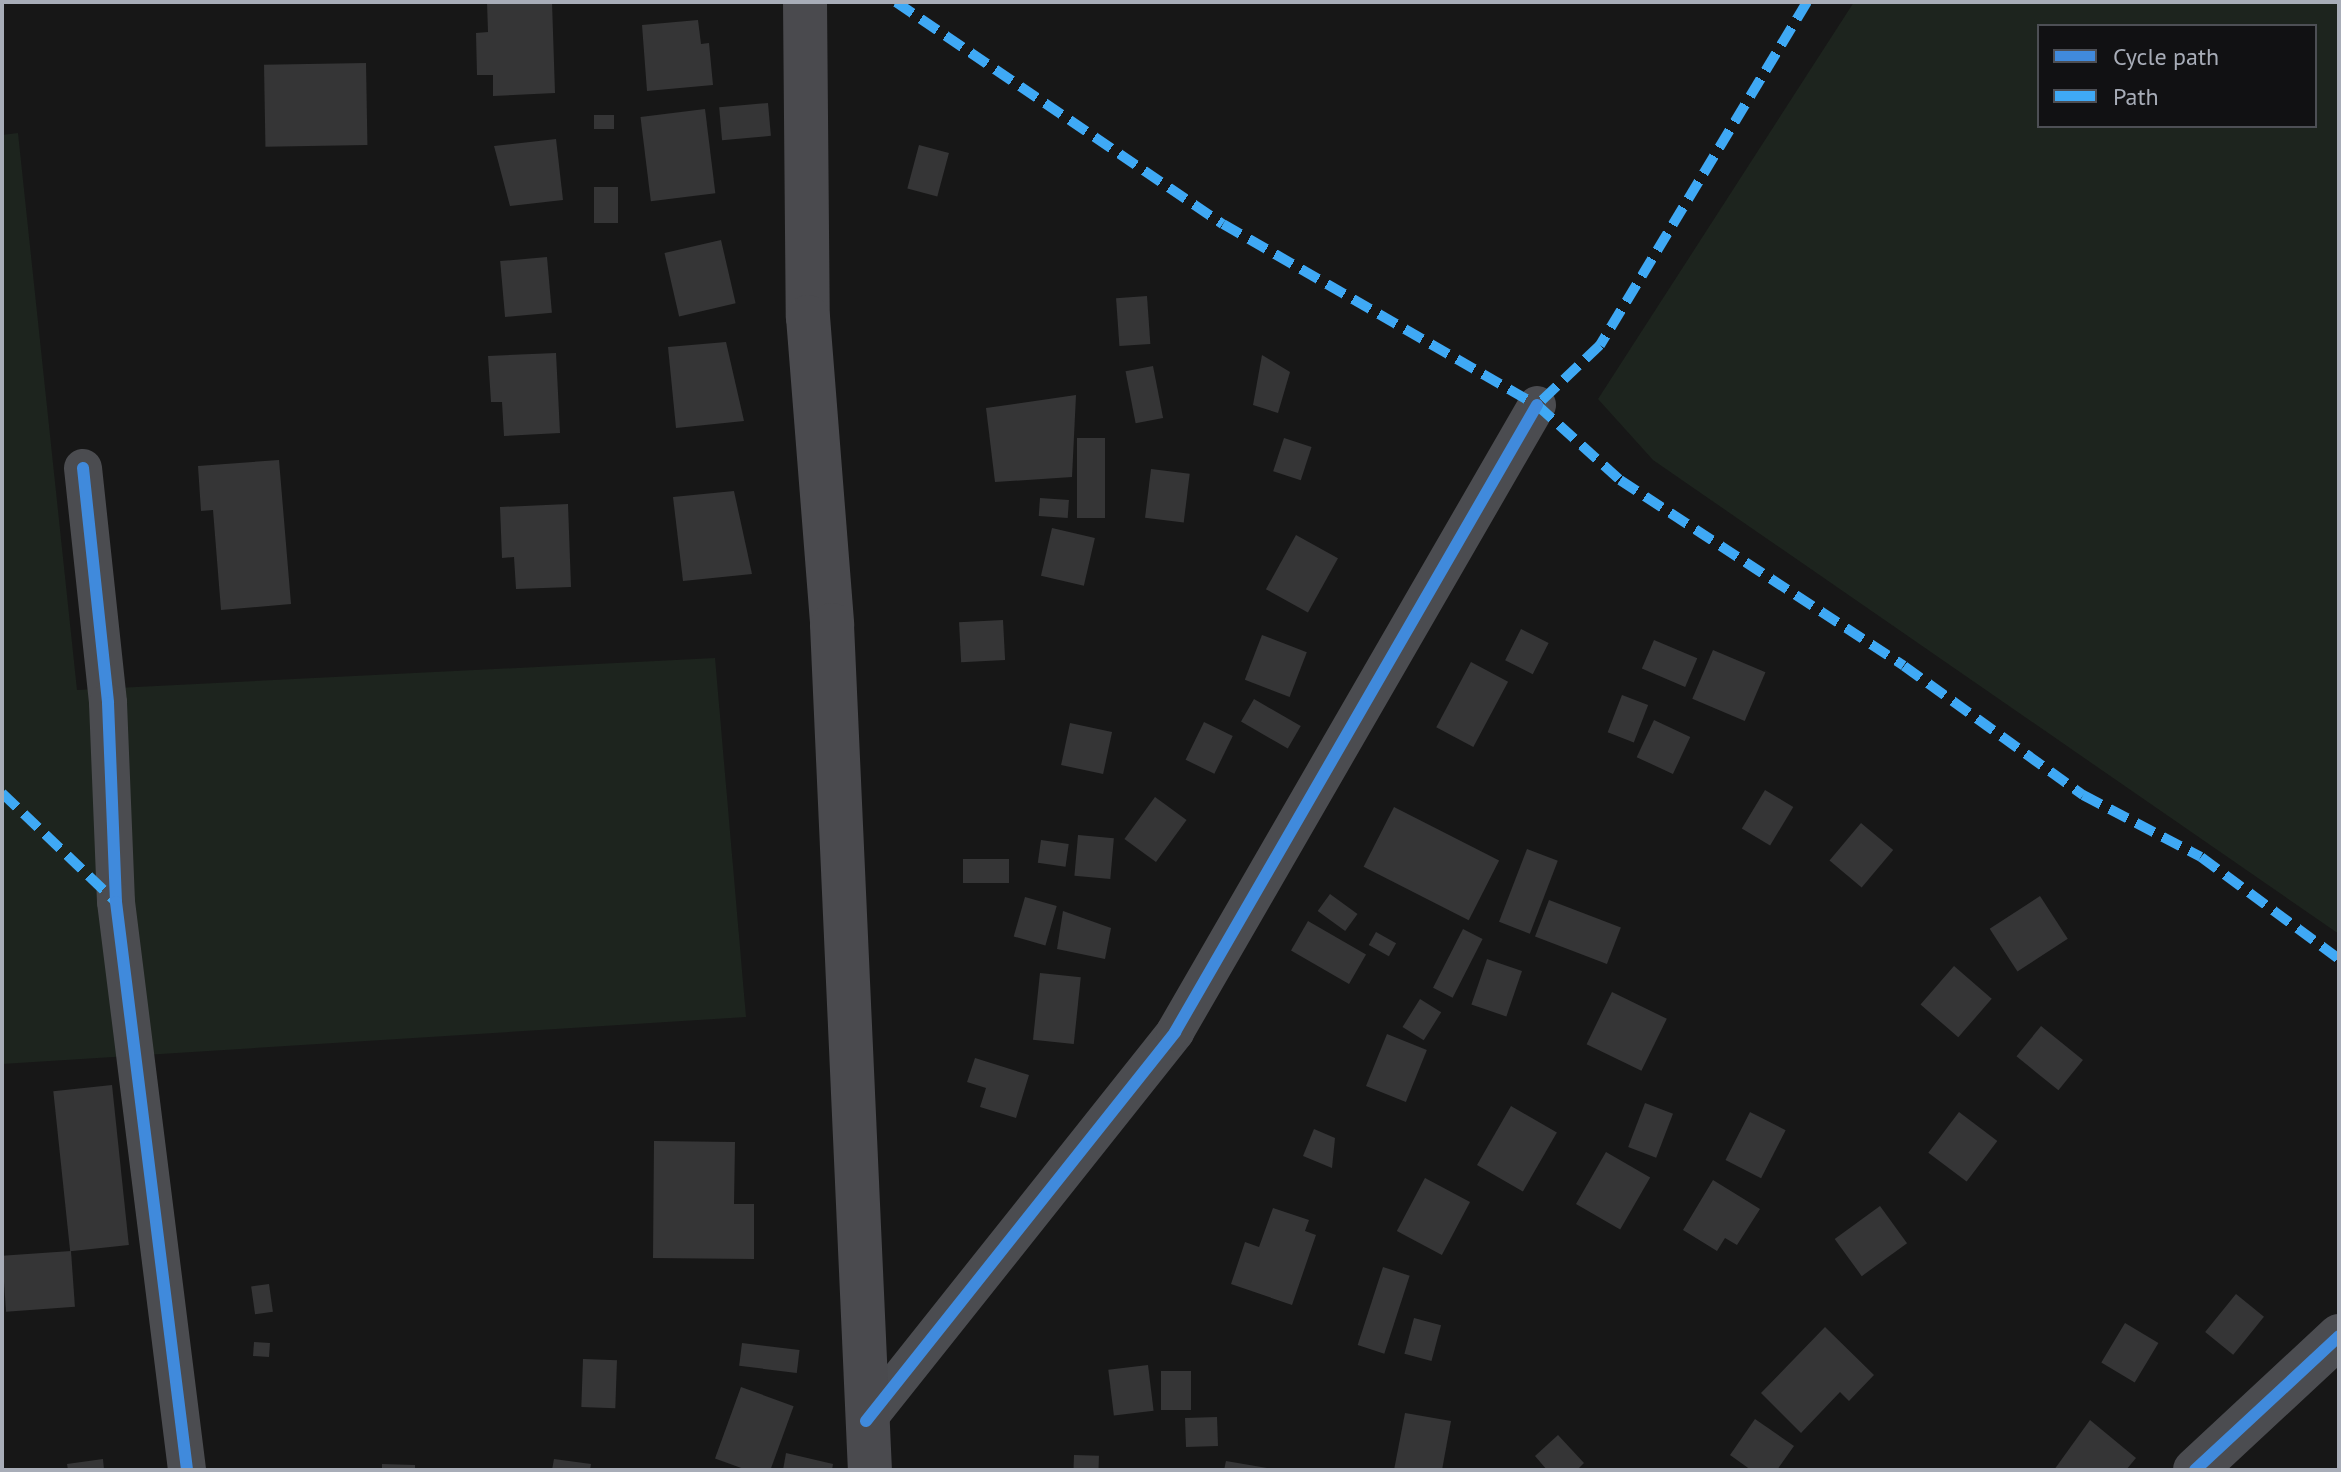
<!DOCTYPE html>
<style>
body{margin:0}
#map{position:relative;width:2341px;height:1472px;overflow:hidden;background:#171717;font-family:"PT Sans",sans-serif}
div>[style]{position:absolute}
.green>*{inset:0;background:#1d241e}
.building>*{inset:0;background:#353536;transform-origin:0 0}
.minor>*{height:38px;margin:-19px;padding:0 19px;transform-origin:19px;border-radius:19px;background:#4b4c50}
.tertiary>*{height:44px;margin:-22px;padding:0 22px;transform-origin:22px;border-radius:22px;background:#4b4c50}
.secondary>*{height:44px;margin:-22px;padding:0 22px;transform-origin:22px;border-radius:22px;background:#4a4a4e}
.quiet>*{height:10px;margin-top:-5px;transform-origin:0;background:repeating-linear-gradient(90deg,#3fa9f5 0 20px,transparent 0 30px)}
.cycleway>*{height:12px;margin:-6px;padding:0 6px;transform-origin:6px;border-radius:6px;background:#408adc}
span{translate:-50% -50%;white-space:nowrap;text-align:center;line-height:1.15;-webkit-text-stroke:6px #111113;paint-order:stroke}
.frame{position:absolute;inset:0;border:4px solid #a8adb8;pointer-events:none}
.legend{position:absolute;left:2037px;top:24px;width:280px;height:104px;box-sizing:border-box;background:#111113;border:2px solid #4d4f55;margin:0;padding:10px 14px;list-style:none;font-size:24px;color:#a8adb8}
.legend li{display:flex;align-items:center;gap:16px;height:40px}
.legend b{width:40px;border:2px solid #4d4f55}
</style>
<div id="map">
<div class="green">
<div style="clip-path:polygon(evenodd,1854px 2px,2339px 2px,2339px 934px,1653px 460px,1598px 399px,1854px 2px,2039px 26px,2315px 26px,2315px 126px,2039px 126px,2039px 26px)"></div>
<div style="clip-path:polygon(18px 133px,77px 690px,715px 658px,746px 1017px,2px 1064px,2px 135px)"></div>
</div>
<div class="building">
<div style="clip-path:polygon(487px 2px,552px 2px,555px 93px,493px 96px,493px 75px,477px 75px,476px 33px,488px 32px)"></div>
<div style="clip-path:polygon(698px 20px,701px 44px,709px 43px,713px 85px,647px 91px,642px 25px)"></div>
<div style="left:366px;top:63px;width:82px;height:102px;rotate:89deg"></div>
<div style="left:768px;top:103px;width:33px;height:49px;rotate:85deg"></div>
<div style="left:705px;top:109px;width:85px;height:65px;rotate:83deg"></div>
<div style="left:594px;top:115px;width:20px;height:14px"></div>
<div style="clip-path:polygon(556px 139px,563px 200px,510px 206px,494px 146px)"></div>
<div style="left:919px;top:145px;width:31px;height:45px;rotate:15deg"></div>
<div style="left:594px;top:187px;width:24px;height:36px"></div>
<div style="left:721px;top:240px;width:65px;height:58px;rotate:77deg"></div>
<div style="left:547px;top:257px;width:56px;height:47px;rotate:85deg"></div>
<div style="left:1147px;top:296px;width:48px;height:31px;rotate:86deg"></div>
<div style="clip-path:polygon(726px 342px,744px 421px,676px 428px,668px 347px)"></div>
<div style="clip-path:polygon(556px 353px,560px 433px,504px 436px,502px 402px,491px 402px,488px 356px)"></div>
<div style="clip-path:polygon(1262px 355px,1290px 372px,1278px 413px,1253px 405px)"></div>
<div style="left:1153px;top:366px;width:53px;height:28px;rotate:79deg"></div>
<div style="clip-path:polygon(1076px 395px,1072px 477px,995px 482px,986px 408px)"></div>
<div style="left:1077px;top:438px;width:28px;height:80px"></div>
<div style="left:1284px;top:438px;width:29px;height:35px;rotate:18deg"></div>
<div style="clip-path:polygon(279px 460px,291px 604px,221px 610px,213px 510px,201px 511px,198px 466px)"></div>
<div style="left:1151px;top:469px;width:39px;height:49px;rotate:7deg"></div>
<div style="clip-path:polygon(734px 491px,752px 574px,683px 581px,673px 497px)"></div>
<div style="left:1040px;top:498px;width:29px;height:18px;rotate:4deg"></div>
<div style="clip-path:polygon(568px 504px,571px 587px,516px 589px,514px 557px,502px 558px,500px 507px)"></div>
<div style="left:1052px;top:528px;width:44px;height:49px;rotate:13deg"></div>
<div style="left:1296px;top:535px;width:48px;height:62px;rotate:29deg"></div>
<div style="left:1003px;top:620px;width:40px;height:44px;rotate:87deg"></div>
<div style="left:1521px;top:629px;width:31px;height:35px;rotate:27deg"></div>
<div style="left:1262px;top:635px;width:48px;height:48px;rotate:21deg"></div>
<div style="left:1654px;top:640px;width:47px;height:31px;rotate:23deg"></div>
<div style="left:1713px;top:650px;width:57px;height:53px;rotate:23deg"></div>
<div style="left:1471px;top:662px;width:42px;height:74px;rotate:28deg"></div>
<div style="left:1622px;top:695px;width:28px;height:40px;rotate:21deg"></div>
<div style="left:1254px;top:699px;width:54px;height:26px;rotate:30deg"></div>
<div style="left:1654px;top:720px;width:40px;height:41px;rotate:25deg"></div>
<div style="left:1204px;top:722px;width:32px;height:42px;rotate:26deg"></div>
<div style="left:1070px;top:723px;width:43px;height:43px;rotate:12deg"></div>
<div style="left:1765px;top:790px;width:33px;height:45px;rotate:31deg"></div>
<div style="left:1155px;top:797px;width:39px;height:52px;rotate:36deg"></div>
<div style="left:1394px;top:807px;width:118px;height:67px;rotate:27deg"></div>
<div style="left:1861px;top:823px;width:42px;height:49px;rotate:40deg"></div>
<div style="left:1078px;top:835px;width:36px;height:41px;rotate:5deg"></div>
<div style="left:1041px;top:840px;width:28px;height:23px;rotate:8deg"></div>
<div style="left:1527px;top:849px;width:33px;height:78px;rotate:21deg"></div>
<div style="left:963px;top:859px;width:46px;height:24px"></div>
<div style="left:1330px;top:894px;width:34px;height:21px;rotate:36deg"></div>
<div style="left:2040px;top:896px;width:51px;height:60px;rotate:57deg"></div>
<div style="left:1025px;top:897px;width:33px;height:41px;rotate:16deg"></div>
<div style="left:1549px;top:900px;width:77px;height:39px;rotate:21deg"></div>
<div style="clip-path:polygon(1063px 911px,1111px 928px,1105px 959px,1057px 949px)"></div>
<div style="left:1308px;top:921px;width:67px;height:34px;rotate:30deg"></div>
<div style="left:1463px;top:929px;width:22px;height:66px;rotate:27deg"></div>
<div style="left:1376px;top:932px;width:23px;height:15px;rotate:29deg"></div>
<div style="left:1487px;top:959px;width:37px;height:48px;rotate:19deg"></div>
<div style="left:1954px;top:966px;width:50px;height:51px;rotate:41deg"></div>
<div style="left:1040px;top:973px;width:41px;height:67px;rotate:6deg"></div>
<div style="left:1612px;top:992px;width:61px;height:58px;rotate:26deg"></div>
<div style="left:1420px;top:999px;width:25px;height:33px;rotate:32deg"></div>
<div style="left:2041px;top:1026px;width:54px;height:39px;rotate:39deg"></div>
<div style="left:1387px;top:1034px;width:43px;height:56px;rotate:22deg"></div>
<div style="clip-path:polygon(975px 1058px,1029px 1075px,1016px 1118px,980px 1107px,986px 1088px,967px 1082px)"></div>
<div style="left:112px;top:1085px;width:161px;height:59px;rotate:84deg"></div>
<div style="left:1645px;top:1103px;width:30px;height:47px;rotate:21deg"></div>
<div style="left:1511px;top:1106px;width:53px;height:68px;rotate:30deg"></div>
<div style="left:1750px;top:1112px;width:40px;height:54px;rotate:27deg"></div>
<div style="left:1959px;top:1112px;width:48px;height:51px;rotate:37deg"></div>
<div style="clip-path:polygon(1314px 1129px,1335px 1138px,1332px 1168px,1303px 1156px)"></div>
<div style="clip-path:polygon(654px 1141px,735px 1142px,734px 1204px,754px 1204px,754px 1259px,653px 1258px)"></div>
<div style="left:1606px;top:1152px;width:51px;height:60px;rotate:30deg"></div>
<div style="left:1425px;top:1178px;width:51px;height:60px;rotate:28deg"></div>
<div style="clip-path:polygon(1713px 1180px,1760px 1209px,1737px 1245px,1725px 1238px,1717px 1251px,1683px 1230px)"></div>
<div style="left:1880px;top:1206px;width:46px;height:56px;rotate:54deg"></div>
<div style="clip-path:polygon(1273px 1208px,1309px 1220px,1305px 1231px,1316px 1235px,1292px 1305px,1231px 1284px,1245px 1242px,1259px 1247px)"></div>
<div style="left:71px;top:1251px;width:56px;height:69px;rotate:86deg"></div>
<div style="left:1383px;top:1267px;width:28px;height:82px;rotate:18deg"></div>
<div style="left:269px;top:1284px;width:28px;height:18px;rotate:82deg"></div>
<div style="left:2236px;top:1294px;width:36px;height:49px;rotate:39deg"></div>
<div style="left:1414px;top:1318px;width:28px;height:37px;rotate:15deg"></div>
<div style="left:2125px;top:1323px;width:39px;height:46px;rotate:31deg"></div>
<div style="clip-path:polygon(1825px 1327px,1874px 1375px,1849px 1401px,1840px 1392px,1801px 1433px,1761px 1393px)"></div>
<div style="left:254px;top:1342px;width:16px;height:14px;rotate:4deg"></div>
<div style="left:742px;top:1343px;width:58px;height:23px;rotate:7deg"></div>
<div style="left:583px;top:1359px;width:34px;height:48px;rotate:2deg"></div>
<div style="left:1148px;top:1365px;width:46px;height:40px;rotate:83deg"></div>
<div style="left:1161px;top:1371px;width:30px;height:39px"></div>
<div style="left:741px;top:1387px;width:56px;height:76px;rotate:20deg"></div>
<div style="clip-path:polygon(1405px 1413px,1451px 1421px,1442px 1470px,1394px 1470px)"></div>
<div style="left:1217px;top:1417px;width:29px;height:32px;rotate:88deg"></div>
<div style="clip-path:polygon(1755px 1419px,1794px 1446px,1777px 1470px,1751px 1470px,1730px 1455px)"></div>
<div style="clip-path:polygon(2090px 1420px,2136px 1458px,2126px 1470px,2054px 1470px)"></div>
<div style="clip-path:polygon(1558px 1435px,1584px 1463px,1577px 1470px,1547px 1470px,1535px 1456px)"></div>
<div style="clip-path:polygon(786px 1453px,833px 1464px,832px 1470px,783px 1470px)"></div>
<div style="left:1074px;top:1455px;width:25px;height:15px;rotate:2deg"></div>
<div style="clip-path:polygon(103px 1459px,104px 1470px,68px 1470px,67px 1464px)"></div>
<div style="clip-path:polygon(554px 1459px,591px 1464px,590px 1470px,552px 1470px)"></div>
<div style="clip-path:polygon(1226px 1461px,1267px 1468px,1267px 1470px,1224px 1470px)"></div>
<div style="clip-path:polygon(382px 1464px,415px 1465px,415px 1470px,382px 1470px)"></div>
</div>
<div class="minor">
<div style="left:83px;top:468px;width:236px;rotate:83.9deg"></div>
<div style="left:108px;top:703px;width:199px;rotate:87.7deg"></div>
<div style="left:116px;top:902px;width:572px;rotate:82.87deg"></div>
<div style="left:866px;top:1421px;width:497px;rotate:-51.5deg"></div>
<div style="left:1175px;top:1032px;width:724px;rotate:-60deg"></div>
</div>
<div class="tertiary">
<div style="left:2195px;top:1470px;width:197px;rotate:-42.9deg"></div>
</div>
<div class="secondary">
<div style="left:805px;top:2px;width:315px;rotate:89.5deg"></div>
<div style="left:808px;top:317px;width:309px;rotate:85.5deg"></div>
<div style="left:832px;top:625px;width:846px;rotate:87.43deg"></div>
</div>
<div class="quiet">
<div style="left:896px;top:2px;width:395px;rotate:34.2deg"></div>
<div style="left:1223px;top:224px;width:362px;rotate:30deg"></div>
<div style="left:1807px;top:2px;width:401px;rotate:121.1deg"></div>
<div style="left:1600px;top:345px;width:87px;rotate:136.4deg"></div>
<div style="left:1537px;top:405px;width:112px;rotate:42.1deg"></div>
<div style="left:1620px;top:480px;width:339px;rotate:33.2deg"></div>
<div style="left:1904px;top:666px;width:221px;rotate:35.8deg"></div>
<div style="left:2083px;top:795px;width:133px;rotate:27.7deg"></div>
<div style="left:2201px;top:857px;width:172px;rotate:36.5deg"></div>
<div style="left:2px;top:793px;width:158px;rotate:43.7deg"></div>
</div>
<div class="cycleway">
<div style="left:83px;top:468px;width:236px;rotate:83.9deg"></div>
<div style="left:108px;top:703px;width:199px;rotate:87.7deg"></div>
<div style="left:116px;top:902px;width:572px;rotate:82.87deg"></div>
<div style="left:866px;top:1421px;width:497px;rotate:-51.5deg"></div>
<div style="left:1175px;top:1032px;width:724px;rotate:-60deg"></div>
<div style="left:2195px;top:1470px;width:197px;rotate:-42.9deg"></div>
</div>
<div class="frame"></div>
<ul class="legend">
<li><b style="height:10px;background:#408adc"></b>Cycle path</li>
<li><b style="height:10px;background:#3fa9f5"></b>Path</li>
</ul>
</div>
